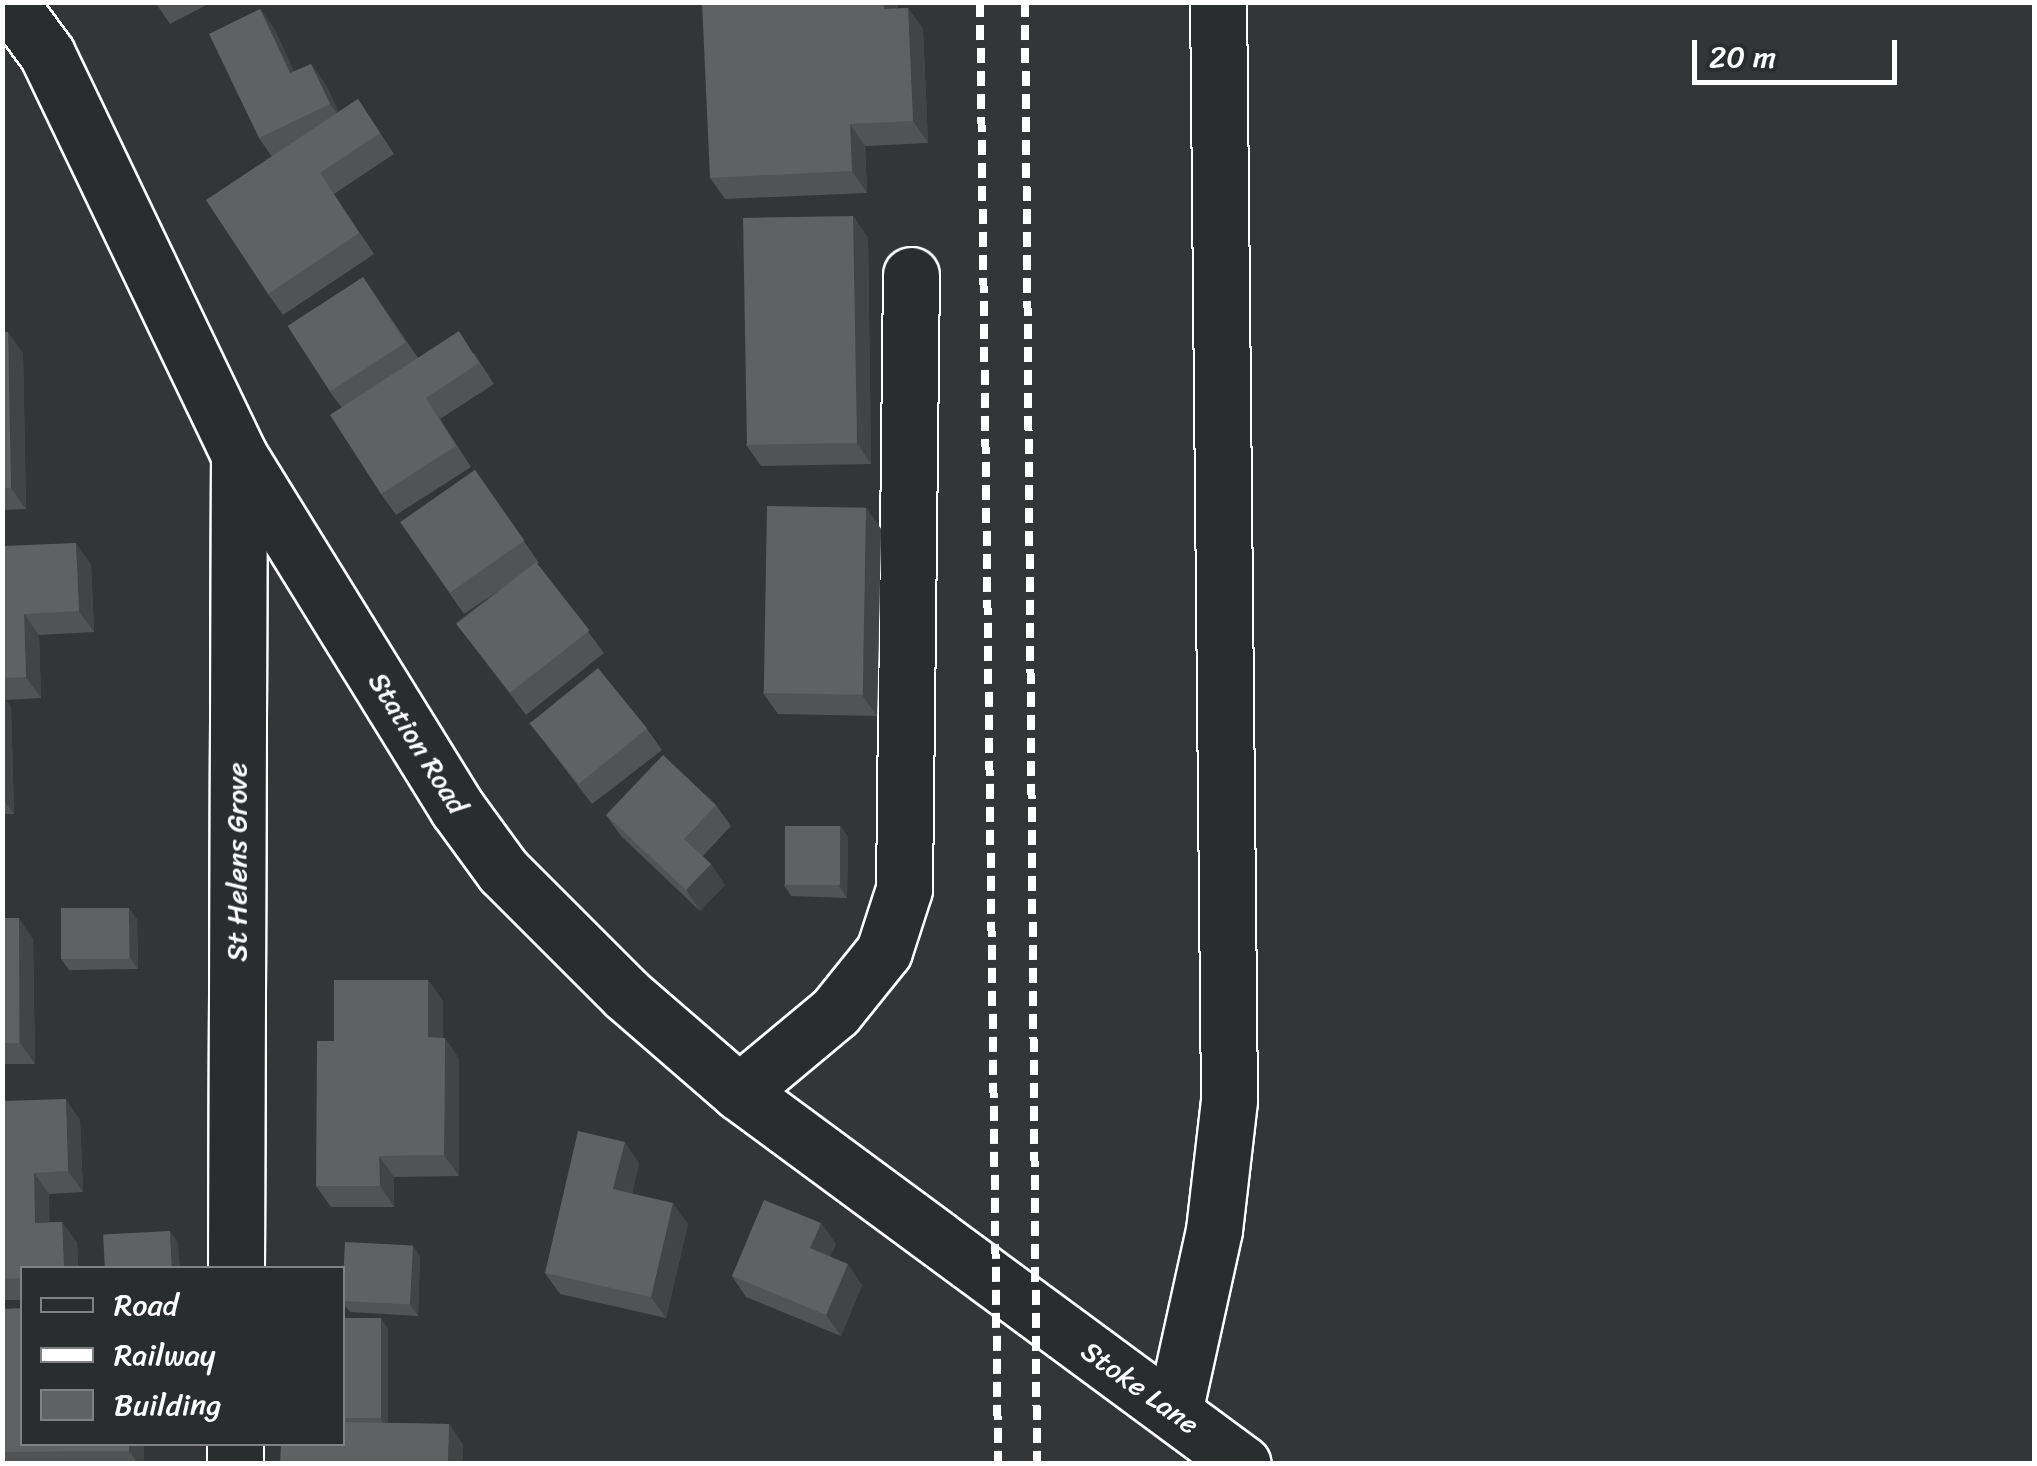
<!DOCTYPE html>
<style>
body{margin:0}
#map{position:relative;width:2037px;height:1466px;overflow:hidden;background:#333536;font-family:Sriracha,sans-serif}
div>[style]{position:absolute}
.roads{filter:drop-shadow(2px 0 #fff) drop-shadow(-2px 0 #fff) drop-shadow(0 2px #fff) drop-shadow(0 -2px #fff)}
.minor>*{height:55px;margin:-27.5px;padding:0 27.5px;transform-origin:27.5px;border-radius:27.5px;background:#2a2d2e}
.rail>*{height:8px;margin-top:-4px;transform-origin:0;background:repeating-linear-gradient(90deg,#fff 0 15px,transparent 0 23px)}
.wall>*{inset:0;background:#525354}
.shaded-wall>*{inset:0;background:#424445}
.building>*{inset:0;background:#5f6162;transform-origin:0 0}
span{translate:-50% -50%;white-space:nowrap;text-align:center;line-height:1.15;-webkit-text-stroke:8px #2a2d2e;paint-order:stroke}
.street-label{font-size:28px;color:#fff}
.frame{position:absolute;inset:0;border:5px solid #fff;pointer-events:none}
.legend{position:absolute;left:20px;top:1266px;width:325px;height:180px;box-sizing:border-box;background:#2a2d2e;border:2px solid #7f8182;margin:0;padding:12px 18px;list-style:none;font-size:30px;color:#fff}
.legend li{display:flex;align-items:center;gap:20px;height:50px}
.legend b{width:50px;border:2px solid #7f8182}
.scale{position:absolute;left:1692px;top:40px;width:205px;height:45px;box-sizing:border-box;border:5px solid #fff;border-top:0;padding-left:12px;font-size:30px;line-height:35px;white-space:nowrap;color:#fff;-webkit-text-stroke:8px #2a2d2e;paint-order:stroke}
</style>
<div id="map">
<div class="roads">
<div class="minor">
<div style="left:9px;top:2px;width:64px;rotate:53.8deg"></div>
<div style="left:47px;top:54px;width:445px;rotate:64.4deg"></div>
<div style="left:239px;top:455px;width:415px;rotate:58.3deg"></div>
<div style="left:457px;top:808px;width:78px;rotate:53.9deg"></div>
<div style="left:503px;top:871px;width:175px;rotate:45deg"></div>
<div style="left:627px;top:995px;width:148px;rotate:40.9deg"></div>
<div style="left:739px;top:1092px;width:626px;rotate:36.43deg"></div>
<div style="left:739px;top:1092px;width:125px;rotate:-39.8deg"></div>
<div style="left:835px;top:1012px;width:78px;rotate:-51.2deg"></div>
<div style="left:884px;top:951px;width:65px;rotate:-72.1deg"></div>
<div style="left:904px;top:889px;width:614px;rotate:-89.35deg"></div>
<div style="left:236px;top:1268px;width:813px;rotate:-89.79deg"></div>
<div style="left:1174px;top:1412px;width:186px;rotate:-77.6deg"></div>
<div style="left:1214px;top:1230px;width:131px;rotate:-83.4deg"></div>
<div style="left:1229px;top:1100px;width:1098px;rotate:-90.57deg"></div>
<div style="left:235px;top:1464px;width:20px;rotate:-90deg"></div>
</div>
</div>
<div class="rail">
<div style="left:980px;top:2px;width:1462px;rotate:89.29deg"></div>
<div style="left:1025px;top:2px;width:1462px;rotate:89.53deg"></div>
</div>
<div class="wall">
<div style="clip-path:polygon(155px 2px,212px 2px,170px 24px)"></div>
<div style="clip-path:polygon(898px 8px,908px 8px,923px 29px,928px 143px,865px 146px,867px 193px,725px 199px,710px 178px)"></div>
<div style="clip-path:polygon(260px 9px,275px 30px,294px 72px,311px 64px,326px 85px,338px 112px,358px 99px,394px 154px,334px 194px,374px 254px,283px 315px,268px 294px,272px 157px,259px 138px)"></div>
<div style="clip-path:polygon(853px 216px,868px 238px,871px 464px,761px 466px,746px 445px)"></div>
<div style="clip-path:polygon(363px 277px,418px 358px,474px 353px,494px 384px,440px 419px,471px 467px,396px 515px,381px 494px,342px 408px,330px 392px)"></div>
<div style="clip-path:polygon(2px 332px,23px 353px,26px 509px,2px 510px)"></div>
<div style="clip-path:polygon(475px 470px,539px 563px,537px 564px,604px 653px,526px 715px,456px 623px,498px 591px,464px 614px,400px 522px)"></div>
<div style="clip-path:polygon(866px 508px,881px 529px,877px 716px,778px 714px,763px 693px)"></div>
<div style="clip-path:polygon(2px 546px,91px 564px,94px 632px,39px 635px,41px 698px,6px 700px,11px 707px,14px 814px,2px 814px)"></div>
<div style="clip-path:polygon(529px 722px,647px 729px,662px 750px,592px 804px)"></div>
<div style="clip-path:polygon(716px 805px,731px 826px,703px 856px,711px 864px,725px 885px,700px 911px,621px 836px,606px 815px)"></div>
<div style="clip-path:polygon(840px 826px,848px 837px,847px 898px,791px 896px,784px 885px)"></div>
<div style="clip-path:polygon(2px 918px,33px 939px,35px 1064px,2px 1064px)"></div>
<div style="clip-path:polygon(137px 919px,138px 969px,69px 970px,61px 959px)"></div>
<div style="clip-path:polygon(428px 980px,443px 1001px,443px 1038px,445px 1038px,459px 1059px,459px 1176px,394px 1177px,394px 1207px,331px 1207px,316px 1186px,334px 1041px)"></div>
<div style="clip-path:polygon(2px 1101px,80px 1120px,83px 1192px,49px 1194px,49px 1222px,62px 1222px,77px 1243px,78px 1268px,22px 1268px,22px 1300px,2px 1300px)"></div>
<div style="clip-path:polygon(639px 1163px,632px 1194px,688px 1224px,666px 1318px,560px 1294px,545px 1273px)"></div>
<div style="clip-path:polygon(821px 1223px,836px 1244px,830px 1256px,862px 1285px,841px 1336px,746px 1297px,732px 1276px)"></div>
<div style="clip-path:polygon(413px 1246px,420px 1257px,418px 1316px,350px 1312px,342px 1302px)"></div>
<div style="clip-path:polygon(2px 1309px,22px 1444px,144px 1444px,144px 1464px,2px 1464px)"></div>
<div style="clip-path:polygon(342px 1318px,388px 1329px,388px 1423px,449px 1424px,463px 1445px,342px 1444px)"></div>
</div>
<div class="shaded-wall">
<div style="clip-path:polygon(884px 2px,898px 2px,899px 30px,884px 9px)"></div>
<div style="clip-path:polygon(908px 8px,923px 29px,928px 143px,913px 121px)"></div>
<div style="clip-path:polygon(260px 9px,275px 30px,305px 95px,290px 73px)"></div>
<div style="clip-path:polygon(311px 64px,326px 85px,345px 125px,330px 104px)"></div>
<div style="clip-path:polygon(850px 124px,865px 146px,867px 193px,852px 171px)"></div>
<div style="clip-path:polygon(853px 216px,868px 238px,871px 464px,857px 443px)"></div>
<div style="clip-path:polygon(8px 332px,23px 353px,26px 509px,11px 488px)"></div>
<div style="clip-path:polygon(866px 508px,881px 529px,877px 716px,862px 695px)"></div>
<div style="clip-path:polygon(76px 543px,91px 564px,94px 632px,79px 611px)"></div>
<div style="clip-path:polygon(24px 614px,39px 635px,41px 698px,26px 677px)"></div>
<div style="clip-path:polygon(2px 694px,11px 707px,14px 814px,2px 798px)"></div>
<div style="clip-path:polygon(840px 826px,848px 837px,847px 898px,839px 886px)"></div>
<div style="clip-path:polygon(711px 864px,725px 885px,700px 911px,686px 890px)"></div>
<div style="clip-path:polygon(129px 908px,137px 919px,138px 969px,130px 958px)"></div>
<div style="clip-path:polygon(19px 918px,33px 939px,35px 1064px,20px 1043px)"></div>
<div style="clip-path:polygon(428px 980px,443px 1001px,443px 1059px,428px 1037px)"></div>
<div style="clip-path:polygon(445px 1038px,459px 1059px,459px 1176px,444px 1155px)"></div>
<div style="clip-path:polygon(66px 1099px,80px 1120px,83px 1192px,68px 1171px)"></div>
<div style="clip-path:polygon(625px 1142px,639px 1163px,628px 1210px,613px 1189px)"></div>
<div style="clip-path:polygon(379px 1156px,394px 1177px,394px 1207px,380px 1186px)"></div>
<div style="clip-path:polygon(34px 1173px,49px 1194px,50px 1244px,35px 1223px)"></div>
<div style="clip-path:polygon(673px 1203px,688px 1224px,666px 1318px,651px 1297px)"></div>
<div style="clip-path:polygon(62px 1222px,77px 1243px,78px 1268px,64px 1268px)"></div>
<div style="clip-path:polygon(821px 1223px,836px 1244px,824px 1269px,810px 1248px)"></div>
<div style="clip-path:polygon(170px 1231px,178px 1242px,180px 1268px,172px 1268px)"></div>
<div style="clip-path:polygon(413px 1246px,420px 1257px,418px 1316px,410px 1305px)"></div>
<div style="clip-path:polygon(848px 1264px,862px 1285px,841px 1336px,826px 1315px)"></div>
<div style="clip-path:polygon(381px 1318px,388px 1329px,388px 1429px,380px 1418px)"></div>
<div style="clip-path:polygon(449px 1424px,463px 1445px,463px 1464px,448px 1464px)"></div>
<div style="clip-path:polygon(129px 1444px,144px 1444px,144px 1464px,138px 1464px,129px 1451px)"></div>
</div>
<div class="building">
<div style="clip-path:polygon(702px 2px,884px 2px,884px 9px,908px 8px,913px 121px,850px 124px,852px 171px,710px 178px)"></div>
<div style="clip-path:polygon(260px 9px,290px 73px,311px 64px,330px 104px,259px 138px,209px 34px)"></div>
<div style="clip-path:polygon(358px 99px,380px 133px,320px 173px,359px 233px,268px 294px,206px 200px)"></div>
<div style="left:853px;top:216px;width:227px;height:110px;rotate:89deg"></div>
<div style="left:363px;top:277px;width:78px;height:90px;rotate:57deg"></div>
<div style="clip-path:polygon(459px 331px,479px 363px,426px 398px,456px 446px,381px 494px,330px 415px)"></div>
<div style="clip-path:polygon(2px 332px,8px 332px,11px 488px,2px 488px)"></div>
<div style="left:475px;top:470px;width:86px;height:91px;rotate:55deg"></div>
<div style="left:767px;top:506px;width:99px;height:187px;rotate:1deg"></div>
<div style="clip-path:polygon(76px 543px,79px 611px,24px 614px,26px 677px,2px 678px,2px 546px)"></div>
<div style="left:536px;top:562px;width:87px;height:101px;rotate:52deg"></div>
<div style="left:598px;top:668px;width:78px;height:88px;rotate:51deg"></div>
<div style="clip-path:polygon(663px 755px,716px 805px,684px 839px,711px 864px,686px 890px,606px 815px)"></div>
<div style="left:785px;top:826px;width:55px;height:59px"></div>
<div style="left:61px;top:908px;width:68px;height:51px"></div>
<div style="left:2px;top:918px;width:17px;height:125px"></div>
<div style="clip-path:polygon(334px 980px,428px 980px,428px 1037px,445px 1038px,444px 1155px,379px 1156px,380px 1186px,316px 1186px,317px 1041px,334px 1041px)"></div>
<div style="clip-path:polygon(66px 1099px,68px 1171px,34px 1173px,35px 1223px,62px 1222px,64px 1268px,22px 1268px,22px 1278px,2px 1279px,2px 1101px)"></div>
<div style="clip-path:polygon(578px 1131px,625px 1142px,613px 1189px,673px 1203px,651px 1297px,545px 1273px)"></div>
<div style="clip-path:polygon(764px 1200px,821px 1223px,810px 1248px,848px 1264px,826px 1315px,732px 1276px)"></div>
<div style="left:170px;top:1231px;width:37px;height:67px;rotate:87deg"></div>
<div style="left:345px;top:1242px;width:68px;height:59px;rotate:3deg"></div>
<div style="clip-path:polygon(22px 1308px,22px 1444px,129px 1444px,129px 1451px,2px 1452px,2px 1309px)"></div>
<div style="left:342px;top:1318px;width:39px;height:100px"></div>
<div style="clip-path:polygon(342px 1422px,449px 1424px,448px 1464px,280px 1464px,281px 1444px,342px 1444px)"></div>
</div>
<div class="street-label">
<span style="left:418px;top:743px;rotate:58deg">Station Road</span>
<span style="left:237px;top:862px;rotate:-90deg">St Helens Grove</span>
<span style="left:1140px;top:1388px;rotate:36deg">Stoke Lane</span>
</div>
<div class="frame"></div>
<ul class="legend">
<li><b style="height:12px;background:#2a2d2e"></b>Road</li>
<li><b style="height:12px;background:#fff"></b>Railway</li>
<li><b style="height:28px;background:#5f6162"></b>Building</li>
</ul>
<div class="scale">20 m</div>
</div>
